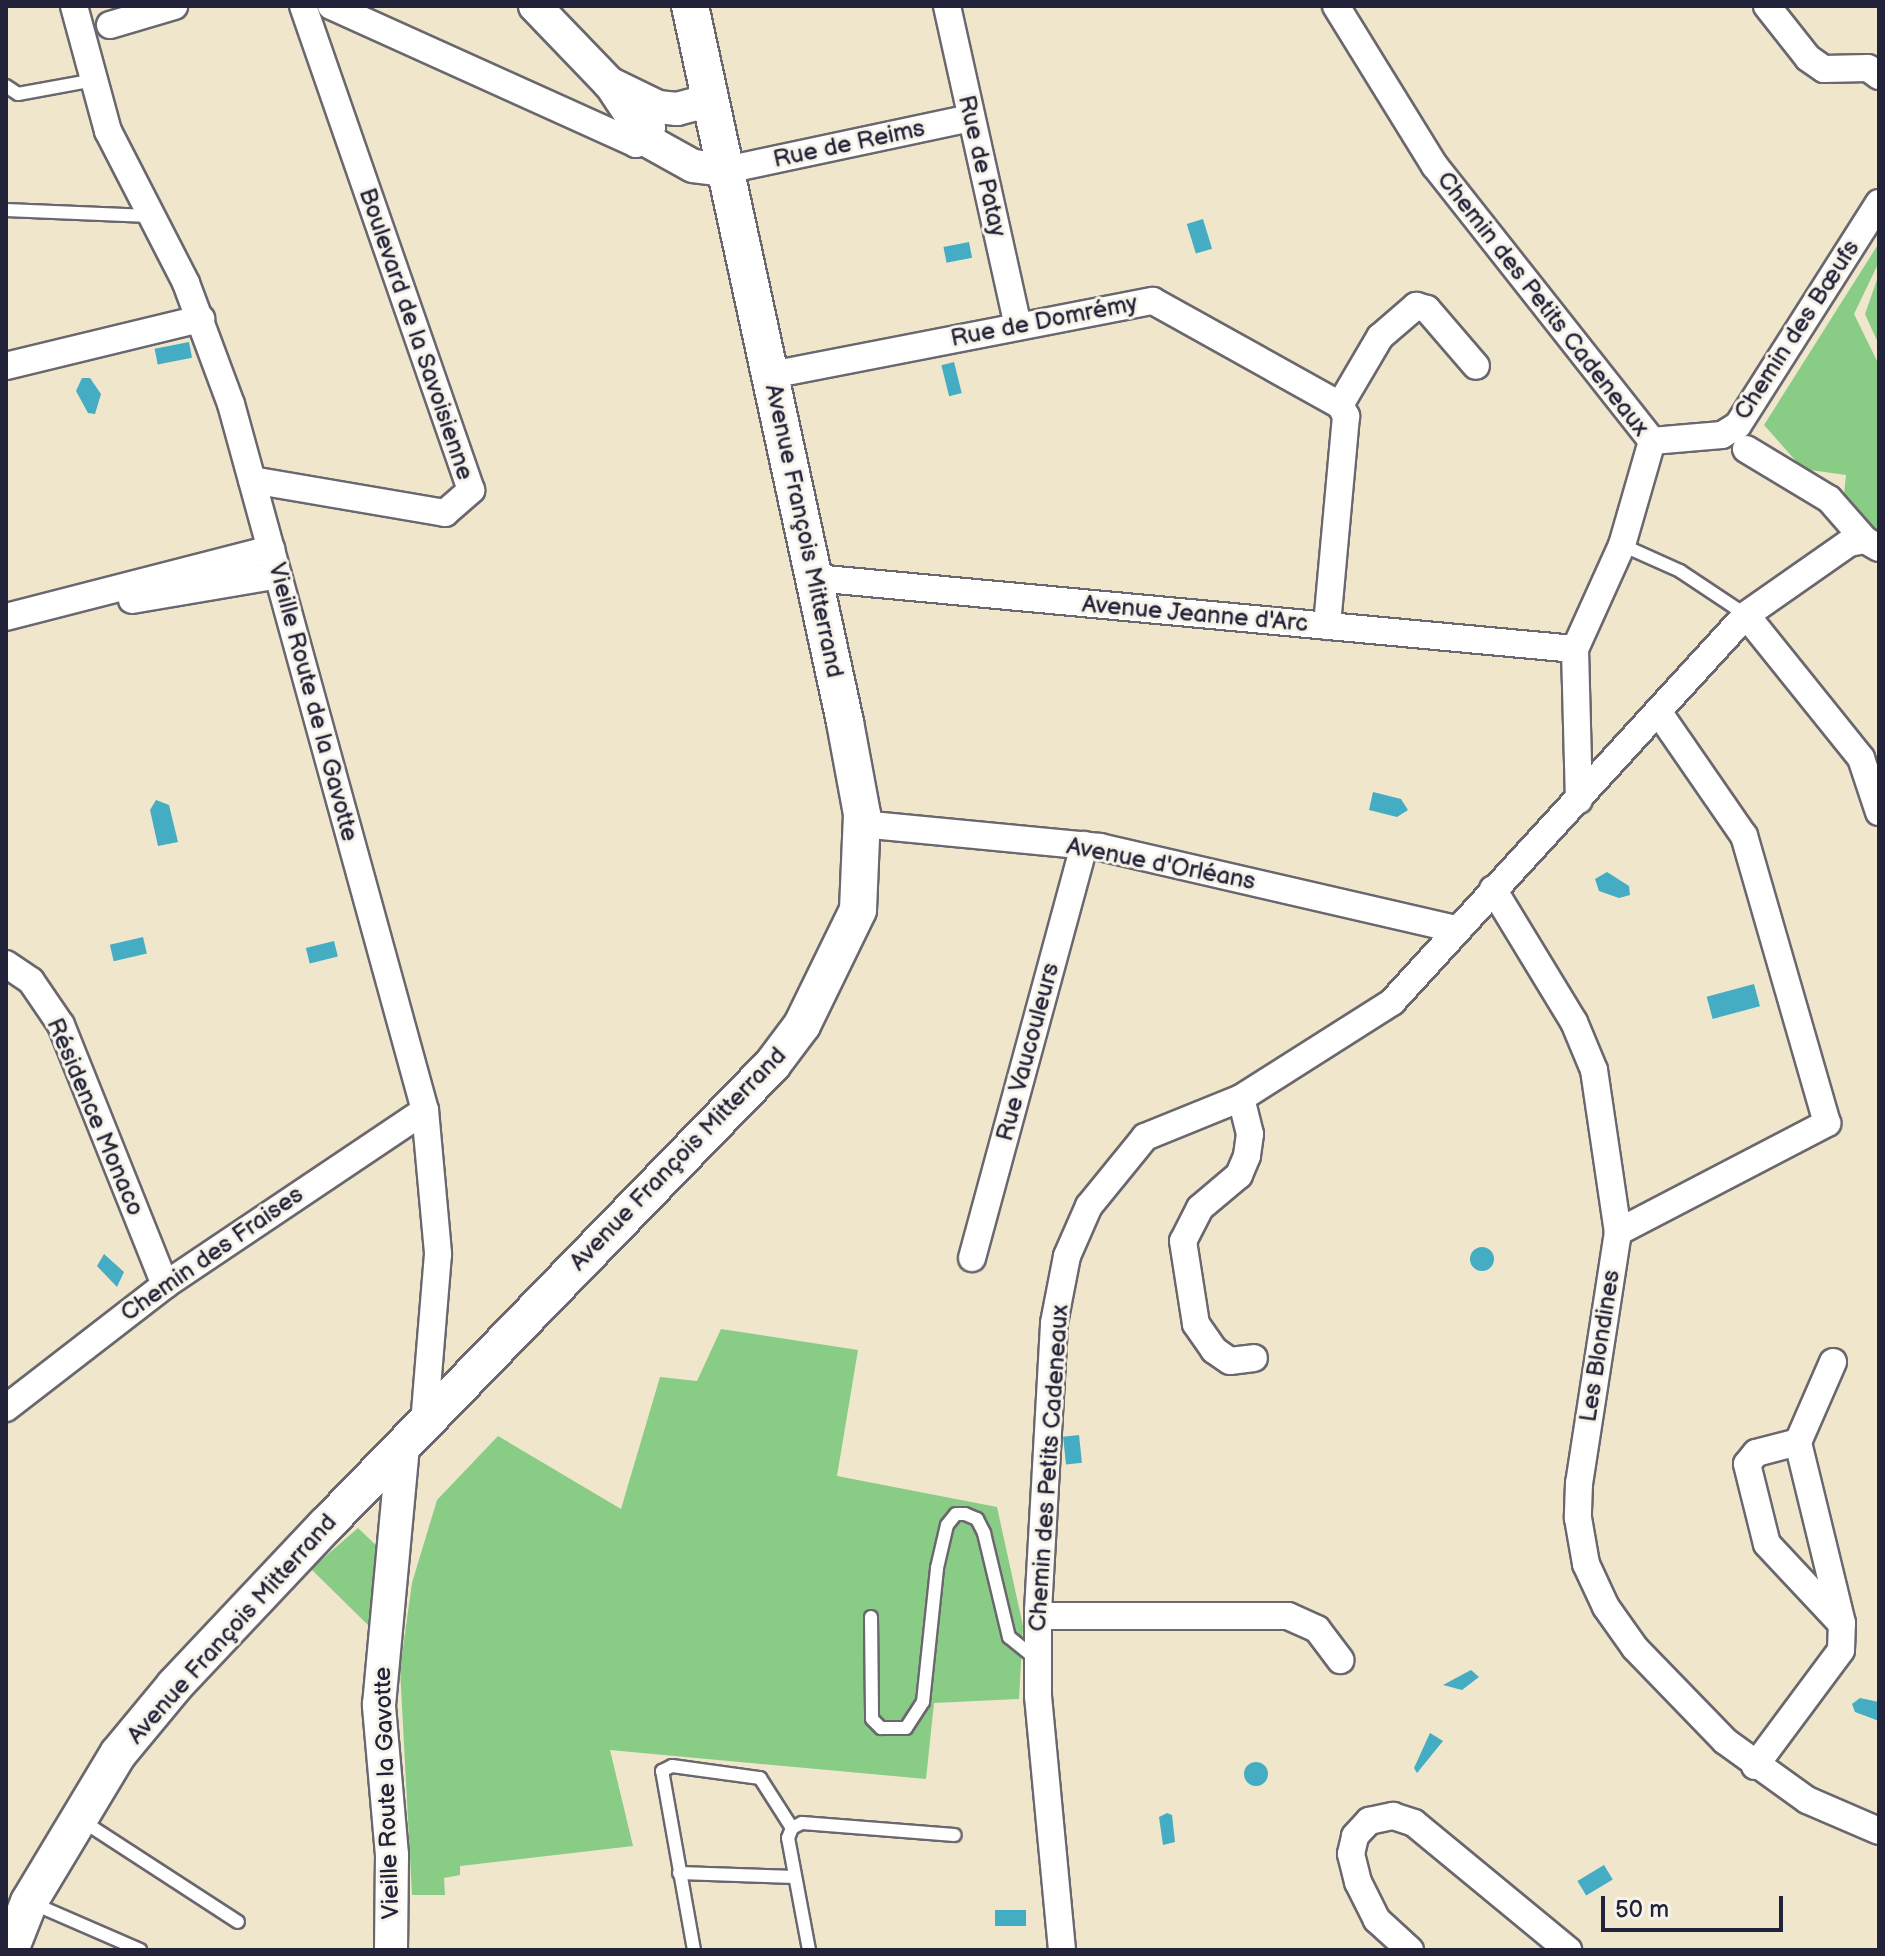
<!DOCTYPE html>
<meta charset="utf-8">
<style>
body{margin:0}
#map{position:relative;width:1885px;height:1956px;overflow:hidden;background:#efe6cc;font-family:"Balsamiq Sans",sans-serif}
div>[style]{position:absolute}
.green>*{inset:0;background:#88cc85}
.water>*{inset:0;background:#44acc3;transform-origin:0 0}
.round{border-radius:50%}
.roads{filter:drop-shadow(2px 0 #6a676e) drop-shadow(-2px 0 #6a676e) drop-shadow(0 2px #6a676e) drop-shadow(0 -2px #6a676e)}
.service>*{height:12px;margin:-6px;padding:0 6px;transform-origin:6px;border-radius:6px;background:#fff}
.minor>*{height:26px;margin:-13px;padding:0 13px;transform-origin:13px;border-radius:13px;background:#fff}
.tertiary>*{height:32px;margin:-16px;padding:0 16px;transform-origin:16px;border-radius:16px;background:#fff}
.secondary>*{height:36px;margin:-18px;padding:0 18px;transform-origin:18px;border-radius:18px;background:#fff}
span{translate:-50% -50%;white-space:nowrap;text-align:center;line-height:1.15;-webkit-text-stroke:6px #f7f3e8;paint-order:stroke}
.street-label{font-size:24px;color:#22223b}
.frame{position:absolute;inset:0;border:8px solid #22223b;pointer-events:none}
.scale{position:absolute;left:1601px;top:1896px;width:182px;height:36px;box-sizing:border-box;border:4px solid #22223b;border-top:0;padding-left:10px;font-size:24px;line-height:28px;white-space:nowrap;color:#22223b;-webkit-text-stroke:6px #f7f3e8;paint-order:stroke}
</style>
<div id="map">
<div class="green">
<div style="clip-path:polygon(1879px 243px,1879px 262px,1854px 314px,1879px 365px,1879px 535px,1843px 505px,1846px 475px,1803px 469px,1764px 425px)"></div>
<div style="clip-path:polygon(1879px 274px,1879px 345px,1865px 314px)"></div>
<div style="clip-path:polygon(721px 1329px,858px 1350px,837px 1476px,997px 1507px,1023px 1626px,1019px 1699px,934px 1703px,926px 1779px,610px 1750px,633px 1846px,460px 1866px,460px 1875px,444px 1878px,445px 1895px,412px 1895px,400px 1669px,412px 1583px,437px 1500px,498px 1436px,621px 1509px,660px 1377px,697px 1381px)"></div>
<div style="clip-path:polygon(358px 1528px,380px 1549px,370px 1627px,311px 1569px)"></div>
</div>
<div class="water">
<div style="left:1203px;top:219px;width:31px;height:17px;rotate:73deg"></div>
<div style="left:969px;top:242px;width:16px;height:26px;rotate:79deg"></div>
<div style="left:189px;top:342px;width:16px;height:35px;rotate:79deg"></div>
<div style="left:954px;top:362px;width:32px;height:13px;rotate:76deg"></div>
<div style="clip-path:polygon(82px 378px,90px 378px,101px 394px,95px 414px,88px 413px,76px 391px)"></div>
<div style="clip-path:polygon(1373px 792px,1401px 799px,1408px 810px,1397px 817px,1369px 810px)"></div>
<div style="clip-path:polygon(156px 800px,169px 805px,178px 842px,158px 846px,150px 810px)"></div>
<div style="clip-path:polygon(1607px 872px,1629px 886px,1630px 895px,1619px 898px,1599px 891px,1595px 879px)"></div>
<div style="left:143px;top:937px;width:17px;height:34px;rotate:77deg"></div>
<div style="left:334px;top:941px;width:16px;height:29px;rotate:76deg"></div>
<div style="left:1754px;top:984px;width:23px;height:49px;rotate:75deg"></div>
<div class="round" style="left:1470px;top:1247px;width:24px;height:24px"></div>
<div style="clip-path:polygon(104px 1254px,124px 1272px,117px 1287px,97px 1266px)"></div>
<div style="left:1079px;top:1435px;width:28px;height:16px;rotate:84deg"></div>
<div style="clip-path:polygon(1471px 1670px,1479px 1677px,1462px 1690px,1443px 1685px)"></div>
<div style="clip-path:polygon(1860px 1698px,1879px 1702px,1879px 1721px,1855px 1712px,1852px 1704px)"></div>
<div style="clip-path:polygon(1430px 1733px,1443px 1741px,1417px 1773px,1414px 1768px)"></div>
<div class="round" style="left:1244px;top:1762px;width:24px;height:24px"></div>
<div style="clip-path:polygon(1167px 1813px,1172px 1815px,1175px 1842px,1163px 1845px,1159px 1817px)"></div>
<div style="left:1604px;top:1865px;width:17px;height:31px;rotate:59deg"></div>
<div style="left:995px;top:1910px;width:31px;height:16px"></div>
</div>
<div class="roads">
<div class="service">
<div style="left:6px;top:86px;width:14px;rotate:34deg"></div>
<div style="left:18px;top:94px;width:77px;rotate:-10.4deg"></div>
<div style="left:6px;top:210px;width:143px;rotate:2.4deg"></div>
<div style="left:1622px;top:545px;width:64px;rotate:24.1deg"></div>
<div style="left:1680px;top:571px;width:79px;rotate:33.7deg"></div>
<div style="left:871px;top:1617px;width:102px;rotate:89.4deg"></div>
<div style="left:872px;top:1719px;width:13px;rotate:45deg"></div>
<div style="left:881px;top:1728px;width:25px"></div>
<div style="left:906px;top:1728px;width:31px;rotate:-57deg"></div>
<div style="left:923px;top:1702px;width:135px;rotate:-84deg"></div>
<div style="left:937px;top:1568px;width:44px;rotate:-76.9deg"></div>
<div style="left:947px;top:1525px;width:14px;rotate:-51deg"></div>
<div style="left:956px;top:1514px;width:9px"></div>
<div style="left:965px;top:1514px;width:13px;rotate:23deg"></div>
<div style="left:977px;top:1519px;width:16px;rotate:63deg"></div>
<div style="left:984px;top:1533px;width:107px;rotate:76.5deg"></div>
<div style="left:1009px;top:1637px;width:35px;rotate:39deg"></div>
<div style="left:81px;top:1820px;width:187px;rotate:33deg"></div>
<div style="left:679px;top:1873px;width:116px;rotate:2deg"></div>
<div style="left:32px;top:1903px;width:118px;rotate:23.5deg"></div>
<div style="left:694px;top:1950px;width:182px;rotate:-100.1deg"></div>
<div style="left:662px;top:1771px;width:11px;rotate:-27deg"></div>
<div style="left:672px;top:1766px;width:89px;rotate:7.8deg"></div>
<div style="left:760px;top:1778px;width:59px;rotate:57.4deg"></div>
<div style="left:809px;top:1950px;width:114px;rotate:-100.6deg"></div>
<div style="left:788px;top:1838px;width:11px;rotate:-68deg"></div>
<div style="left:792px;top:1828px;width:11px;rotate:-27deg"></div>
<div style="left:802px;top:1823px;width:153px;rotate:4.5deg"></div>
</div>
<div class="minor">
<div style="left:74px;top:6px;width:130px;rotate:74.8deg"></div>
<div style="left:108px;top:131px;width:171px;rotate:62.8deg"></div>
<div style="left:186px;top:283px;width:129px;rotate:69.6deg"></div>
<div style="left:231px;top:404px;width:732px;rotate:74.64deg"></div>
<div style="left:425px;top:1110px;width:145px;rotate:84.8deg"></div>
<div style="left:438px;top:1254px;width:170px;rotate:94.7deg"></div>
<div style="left:331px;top:6px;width:335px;rotate:24.3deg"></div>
<div style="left:636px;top:144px;width:12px;rotate:-14deg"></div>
<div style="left:648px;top:141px;width:14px;rotate:-73deg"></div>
<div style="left:947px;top:6px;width:328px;rotate:77.5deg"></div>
<div style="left:1336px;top:6px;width:188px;rotate:58.3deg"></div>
<div style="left:1435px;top:166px;width:350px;rotate:51.7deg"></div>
<div style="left:1652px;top:441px;width:108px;rotate:106.1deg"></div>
<div style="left:1622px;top:545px;width:114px;rotate:114.3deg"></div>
<div style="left:1575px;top:649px;width:151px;rotate:88.5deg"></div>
<div style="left:1767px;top:6px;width:66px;rotate:51.7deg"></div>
<div style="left:1808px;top:58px;width:19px;rotate:35deg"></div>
<div style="left:1824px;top:69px;width:44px;rotate:-1.3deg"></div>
<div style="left:1868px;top:68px;width:14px;rotate:36deg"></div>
<div style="left:110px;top:25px;width:67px;rotate:-16.5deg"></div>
<div style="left:726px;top:170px;width:250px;rotate:-12deg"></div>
<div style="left:6px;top:366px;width:201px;rotate:-13.6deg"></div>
<div style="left:771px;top:375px;width:389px;rotate:-11deg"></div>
<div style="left:1153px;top:301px;width:214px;rotate:29.1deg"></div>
<div style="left:1340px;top:405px;width:13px;rotate:61deg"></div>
<div style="left:1346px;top:416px;width:211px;rotate:95.2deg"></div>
<div style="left:1340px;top:405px;width:79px;rotate:-59.5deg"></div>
<div style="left:1380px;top:337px;width:48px;rotate:-40.7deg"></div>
<div style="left:1416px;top:306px;width:11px;rotate:15deg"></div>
<div style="left:1427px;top:309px;width:75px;rotate:49.3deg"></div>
<div style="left:1652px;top:441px;width:70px;rotate:-4.9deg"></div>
<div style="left:1722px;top:435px;width:19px;rotate:-32deg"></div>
<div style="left:1738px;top:425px;width:263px;rotate:-57.6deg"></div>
<div style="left:1746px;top:449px;width:97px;rotate:31.1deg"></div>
<div style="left:1829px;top:499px;width:55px;rotate:48.7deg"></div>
<div style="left:252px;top:480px;width:196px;rotate:9.7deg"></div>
<div style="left:445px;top:513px;width:35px;rotate:-41deg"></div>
<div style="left:471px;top:490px;width:512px;rotate:-109.14deg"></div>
<div style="left:815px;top:578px;width:763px;rotate:5.34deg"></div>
<div style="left:132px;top:600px;width:148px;rotate:-9.7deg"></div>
<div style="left:1746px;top:615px;width:184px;rotate:51.2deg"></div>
<div style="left:1861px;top:758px;width:57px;rotate:71.6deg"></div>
<div style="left:6px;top:617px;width:274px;rotate:-14.4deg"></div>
<div style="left:861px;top:824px;width:240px;rotate:5.5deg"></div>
<div style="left:1100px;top:847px;width:365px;rotate:13deg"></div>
<div style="left:1493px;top:889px;width:156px;rotate:58.7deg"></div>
<div style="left:1574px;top:1022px;width:52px;rotate:67.4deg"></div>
<div style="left:1594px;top:1070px;width:164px;rotate:81.6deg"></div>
<div style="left:1618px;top:1232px;width:254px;rotate:98.8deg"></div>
<div style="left:1579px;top:1483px;width:35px;rotate:92deg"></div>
<div style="left:1578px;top:1518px;width:47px;rotate:80.1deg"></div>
<div style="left:1586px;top:1564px;width:47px;rotate:65.1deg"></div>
<div style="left:1606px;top:1607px;width:50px;rotate:54.7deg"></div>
<div style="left:1635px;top:1648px;width:129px;rotate:45.9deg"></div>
<div style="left:1725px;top:1741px;width:101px;rotate:35.7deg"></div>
<div style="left:1807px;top:1800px;width:78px;rotate:23.3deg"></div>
<div style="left:6px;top:964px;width:30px;rotate:34deg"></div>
<div style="left:31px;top:981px;width:53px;rotate:55.7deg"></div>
<div style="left:61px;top:1025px;width:280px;rotate:68.2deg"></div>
<div style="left:1241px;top:1098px;width:37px;rotate:76deg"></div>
<div style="left:1250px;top:1134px;width:22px;rotate:98deg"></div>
<div style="left:1247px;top:1156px;width:21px;rotate:113deg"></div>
<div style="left:1239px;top:1175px;width:51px;rotate:139.8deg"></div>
<div style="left:1200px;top:1208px;width:37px;rotate:117deg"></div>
<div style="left:1183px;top:1241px;width:84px;rotate:81.1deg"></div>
<div style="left:1196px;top:1324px;width:32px;rotate:55deg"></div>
<div style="left:1214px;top:1350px;width:19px;rotate:35deg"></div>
<div style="left:1230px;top:1361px;width:24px;rotate:-7deg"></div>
<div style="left:1618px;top:1232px;width:236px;rotate:-27.5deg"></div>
<div style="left:1827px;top:1123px;width:299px;rotate:-106.1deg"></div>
<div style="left:1744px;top:836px;width:150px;rotate:-124.6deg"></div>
<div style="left:972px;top:1258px;width:428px;rotate:-74.8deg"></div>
<div style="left:1833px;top:1362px;width:87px;rotate:113.6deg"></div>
<div style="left:1798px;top:1442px;width:43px;rotate:165.3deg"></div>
<div style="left:1756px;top:1453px;width:14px;rotate:129deg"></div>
<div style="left:1747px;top:1464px;width:82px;rotate:76deg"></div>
<div style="left:1767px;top:1544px;width:108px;rotate:46.9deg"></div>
<div style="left:6px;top:1408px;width:201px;rotate:-37.7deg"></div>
<div style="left:165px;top:1285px;width:313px;rotate:-33.9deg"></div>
<div style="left:1038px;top:1616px;width:250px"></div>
<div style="left:1288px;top:1616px;width:32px;rotate:24deg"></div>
<div style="left:1317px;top:1629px;width:39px;rotate:53deg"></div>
<div style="left:1755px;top:1766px;width:144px;rotate:-53.4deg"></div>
<div style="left:1841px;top:1650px;width:27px;rotate:-88deg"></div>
<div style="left:1842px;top:1623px;width:186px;rotate:-103.7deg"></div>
<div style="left:1062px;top:1950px;width:255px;rotate:-95.4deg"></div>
<div style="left:1038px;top:1696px;width:85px;rotate:-90deg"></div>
<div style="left:1038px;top:1611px;width:288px;rotate:-86.8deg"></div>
<div style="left:1054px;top:1323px;width:68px;rotate:-79deg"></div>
<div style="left:1067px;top:1256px;width:55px;rotate:-66.3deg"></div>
<div style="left:1089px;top:1206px;width:89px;rotate:-50.9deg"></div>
<div style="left:1145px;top:1137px;width:104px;rotate:-22.1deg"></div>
<div style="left:1241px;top:1098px;width:179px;rotate:-32.4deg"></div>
<div style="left:1392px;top:1002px;width:524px;rotate:-47.55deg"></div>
<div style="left:1746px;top:615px;width:126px;rotate:-35deg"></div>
<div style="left:1849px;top:543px;width:16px;rotate:-11deg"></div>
<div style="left:1865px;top:540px;width:16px;rotate:30deg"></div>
<div style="left:1410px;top:1950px;width:45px;rotate:-137.7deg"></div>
<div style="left:1377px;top:1920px;width:42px;rotate:-116.6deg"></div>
<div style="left:1358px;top:1882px;width:29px;rotate:-104deg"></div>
<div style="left:1351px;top:1854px;width:18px;rotate:-77deg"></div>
<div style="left:1355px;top:1836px;width:21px;rotate:-47deg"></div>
<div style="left:1369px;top:1821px;width:25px;rotate:-12deg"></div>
<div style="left:1393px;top:1816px;width:22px;rotate:18deg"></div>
<div style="left:1414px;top:1823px;width:200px;rotate:39.5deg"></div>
</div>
<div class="tertiary">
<div style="left:535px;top:6px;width:107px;rotate:46.1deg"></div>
<div style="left:609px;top:83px;width:55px;rotate:26.1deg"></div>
<div style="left:658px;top:107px;width:19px;rotate:6deg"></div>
<div style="left:677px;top:109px;width:35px;rotate:-15deg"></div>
<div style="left:611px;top:85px;width:67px;rotate:56.5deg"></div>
<div style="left:648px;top:141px;width:51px;rotate:29.1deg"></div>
<div style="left:693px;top:166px;width:33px;rotate:7deg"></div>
<div style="left:391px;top:1950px;width:95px;rotate:-89.4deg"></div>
<div style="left:392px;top:1855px;width:151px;rotate:-95deg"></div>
<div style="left:379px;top:1705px;width:260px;rotate:-84.7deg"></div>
</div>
<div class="secondary">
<div style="left:10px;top:1950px;width:52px;rotate:-68.4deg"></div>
<div style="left:29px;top:1902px;width:173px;rotate:-59deg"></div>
<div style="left:118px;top:1754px;width:89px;rotate:-50.4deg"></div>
<div style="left:175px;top:1685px;width:220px;rotate:-46.7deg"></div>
<div style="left:326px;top:1525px;width:641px;rotate:-45.89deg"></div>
<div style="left:772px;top:1065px;width:50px;rotate:-53.1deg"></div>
<div style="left:802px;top:1025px;width:128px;rotate:-64deg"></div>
<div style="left:858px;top:910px;width:96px;rotate:-87.6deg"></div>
<div style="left:862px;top:814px;width:94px;rotate:-100.5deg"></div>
<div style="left:845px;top:722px;width:733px;rotate:-102.21deg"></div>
</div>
</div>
<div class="street-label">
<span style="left:849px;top:144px;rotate:-12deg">Rue de Reims</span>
<span style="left:982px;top:166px;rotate:77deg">Rue de Patay</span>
<span style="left:1543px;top:304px;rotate:52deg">Chemin des Petits Cadeneaux</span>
<span style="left:1044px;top:321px;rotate:-11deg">Rue de Domrémy</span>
<span style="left:1797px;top:330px;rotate:-57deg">Chemin des Bœufs</span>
<span style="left:416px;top:334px;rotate:71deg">Boulevard de la Savoisienne</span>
<span style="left:804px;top:531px;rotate:78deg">Avenue François Mitterrand</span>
<span style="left:1195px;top:614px;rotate:5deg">Avenue Jeanne d'Arc</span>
<span style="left:313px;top:702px;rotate:75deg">Vieille Route de la Gavotte</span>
<span style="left:1161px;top:864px;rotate:11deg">Avenue d'Orléans</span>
<span style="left:1028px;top:1052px;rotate:-75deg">Rue Vaucouleurs</span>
<span style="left:95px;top:1117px;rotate:67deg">Résidence Monaco</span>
<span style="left:678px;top:1159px;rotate:-46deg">Avenue François Mitterrand</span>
<span style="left:212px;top:1254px;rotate:-35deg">Chemin des Fraises</span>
<span style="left:1600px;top:1346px;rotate:-81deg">Les Blondines</span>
<span style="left:1049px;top:1468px;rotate:-86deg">Chemin des Petits Cadeneaux</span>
<span style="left:232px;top:1629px;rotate:-48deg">Avenue François Mitterrand</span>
<span style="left:387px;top:1793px;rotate:-92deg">Vieille Route la Gavotte</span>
</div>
<div class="frame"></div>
<div class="scale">50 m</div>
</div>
